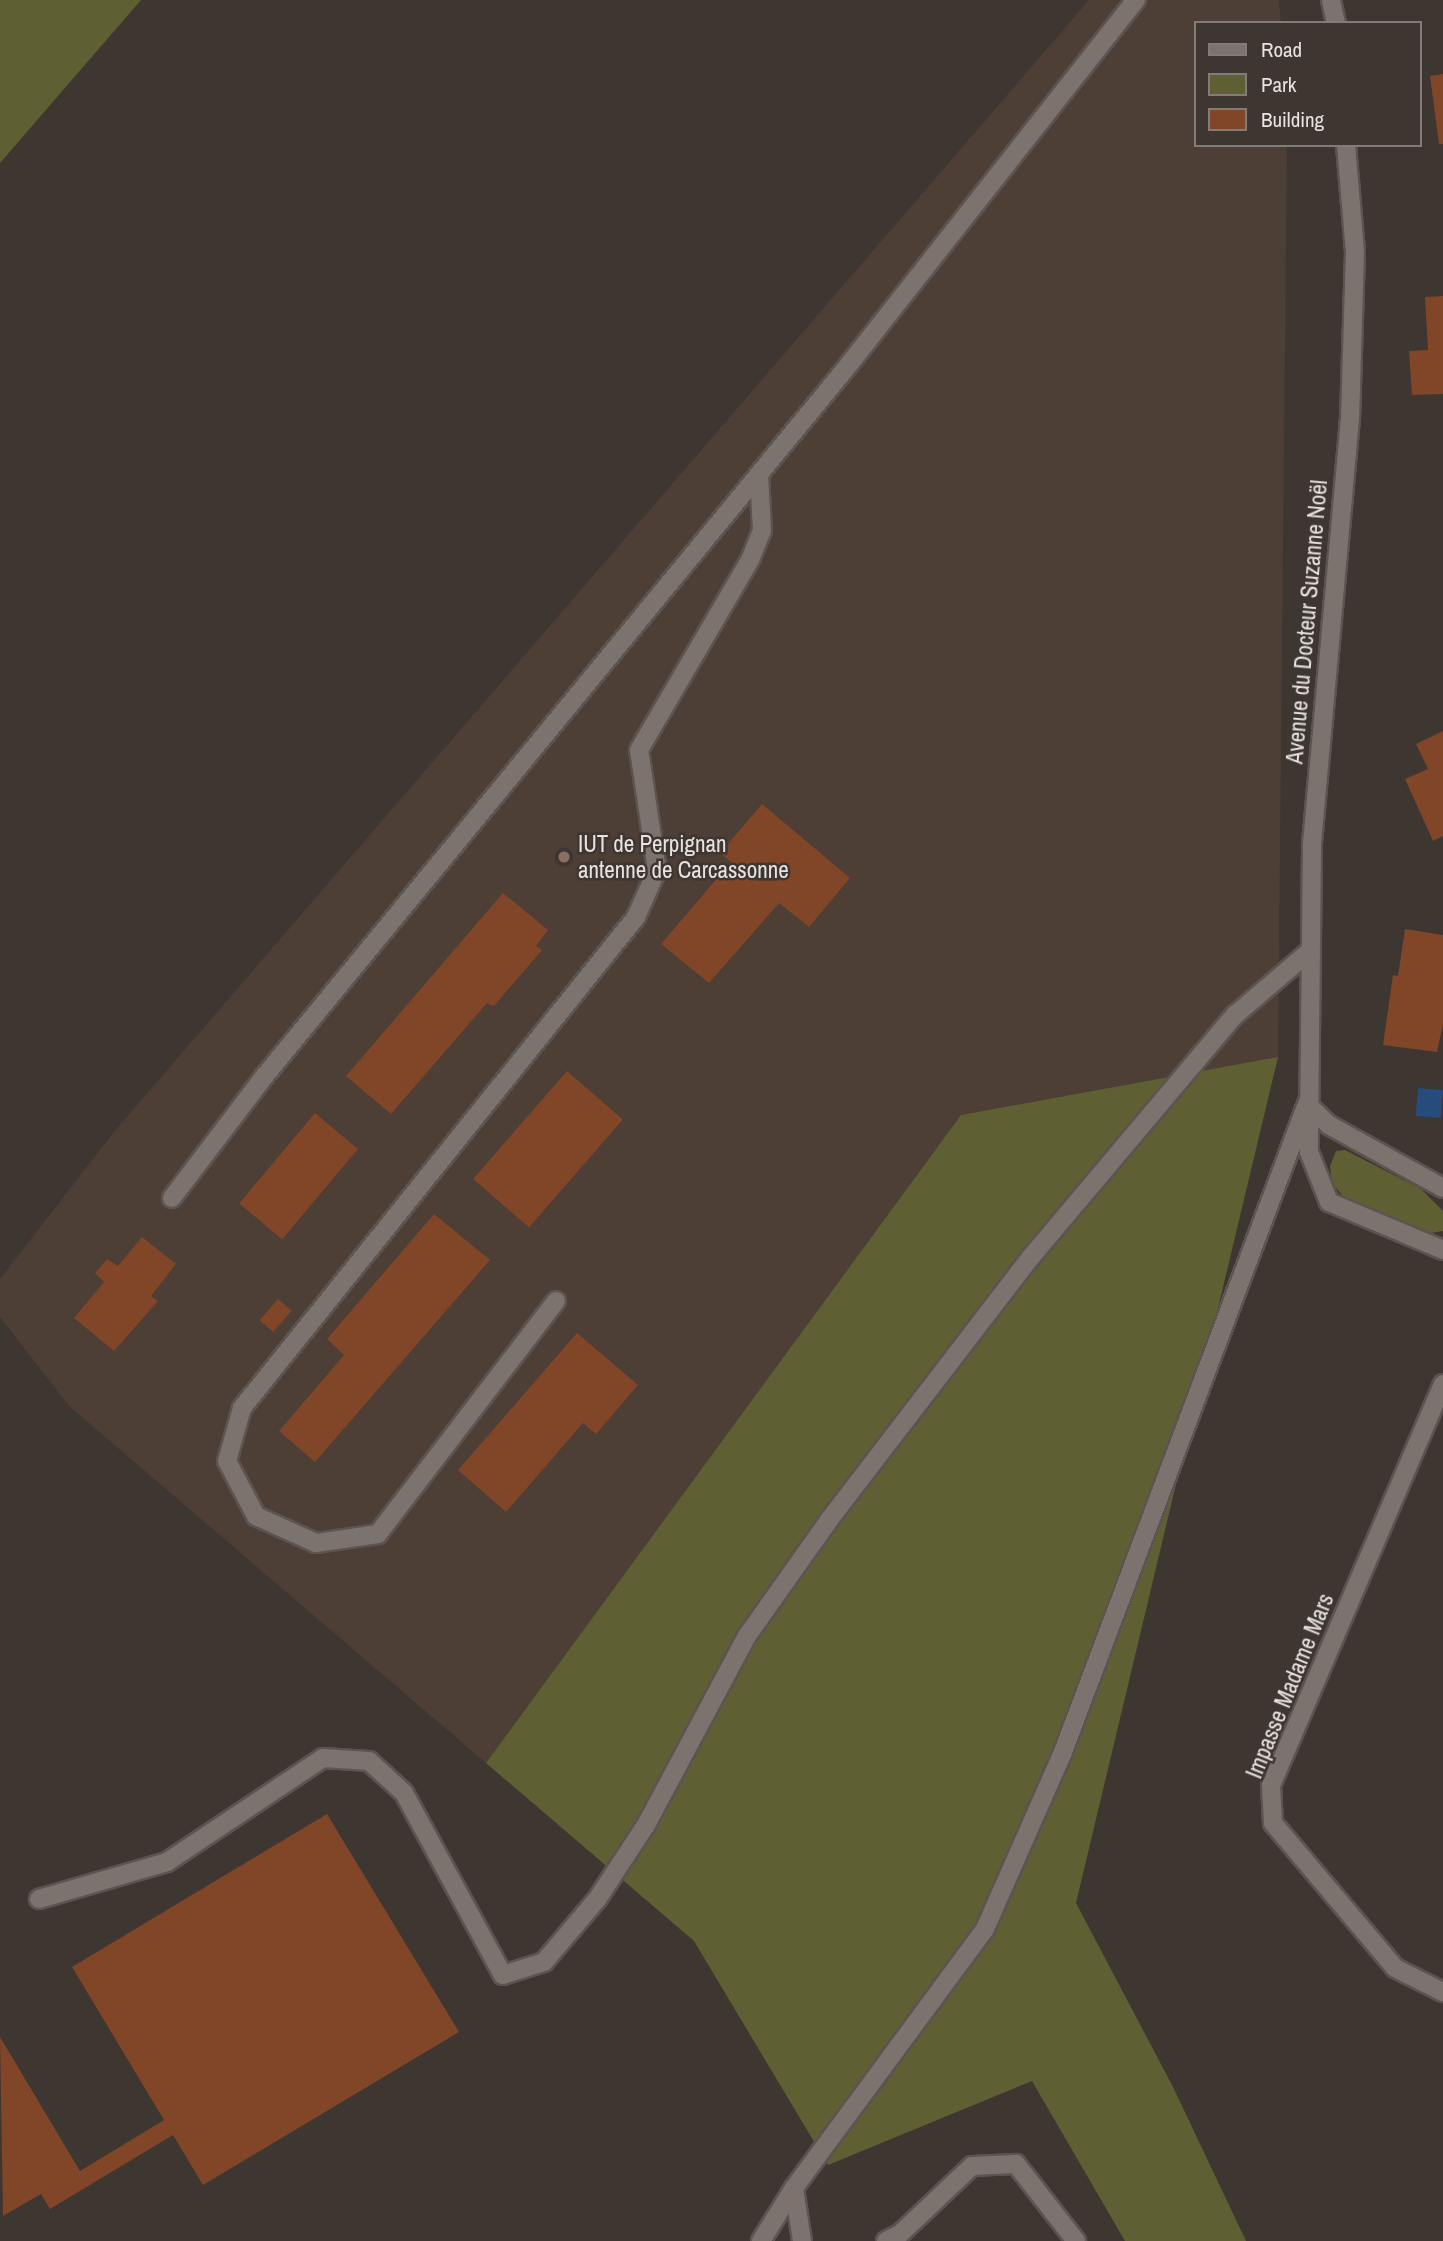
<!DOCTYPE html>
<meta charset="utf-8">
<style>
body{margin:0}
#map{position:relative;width:1443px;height:2241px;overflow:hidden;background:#3e3631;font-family:"Archivo Narrow",sans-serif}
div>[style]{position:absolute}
.built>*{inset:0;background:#4d3e36}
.green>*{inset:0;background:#5e6033}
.water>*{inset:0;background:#264c7d;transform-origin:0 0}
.building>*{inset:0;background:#814528;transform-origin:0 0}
.roads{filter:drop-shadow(2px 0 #5c5451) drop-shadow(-2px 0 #5c5451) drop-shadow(0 2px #5c5451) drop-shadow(0 -2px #5c5451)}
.lane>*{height:18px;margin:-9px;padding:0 9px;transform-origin:9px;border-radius:9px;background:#7d736e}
.street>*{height:18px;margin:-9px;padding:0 9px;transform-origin:9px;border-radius:9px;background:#7d736e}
.dots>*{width:19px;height:19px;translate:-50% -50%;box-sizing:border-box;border:4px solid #3e3631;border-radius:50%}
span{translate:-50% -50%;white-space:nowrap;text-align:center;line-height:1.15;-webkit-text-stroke:5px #3e3631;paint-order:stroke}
.street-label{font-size:23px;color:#e8e2e0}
.poi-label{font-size:23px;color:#e8e2e0}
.left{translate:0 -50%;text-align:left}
.legend{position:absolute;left:1194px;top:21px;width:228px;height:126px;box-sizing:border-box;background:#3e3631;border:2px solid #827b77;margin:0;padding:9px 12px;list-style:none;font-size:21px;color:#e8e2e0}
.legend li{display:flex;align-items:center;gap:14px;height:35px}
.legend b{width:35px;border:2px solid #827b77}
</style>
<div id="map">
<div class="built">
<div style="clip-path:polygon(1089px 0,1279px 0,1281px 23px,1196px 23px,1196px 145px,1287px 145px,1278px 1057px,961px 1115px,486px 1763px,69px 1406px,0 1317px,0 1279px,113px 1133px)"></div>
</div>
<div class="green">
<div style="clip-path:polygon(0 0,141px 0,0 163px)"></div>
<div style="clip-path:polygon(1278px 1057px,1076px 1903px,1173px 2087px,1246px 2241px,1125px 2241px,1032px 2081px,828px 2165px,694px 1941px,486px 1763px,961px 1115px)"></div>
<div style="clip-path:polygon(1345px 1150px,1421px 1189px,1443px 1211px,1443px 1231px,1431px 1233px,1343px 1196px,1332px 1183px,1330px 1166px,1336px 1151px)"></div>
</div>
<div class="water">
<div style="left:1418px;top:1088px;width:25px;height:28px;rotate:5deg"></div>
</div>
<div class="building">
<div style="clip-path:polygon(1443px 74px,1443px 144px,1439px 144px,1430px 76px)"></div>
<div style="clip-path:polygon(1443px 296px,1443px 394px,1412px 395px,1409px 351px,1428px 350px,1425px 297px)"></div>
<div style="clip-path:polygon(1443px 731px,1443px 836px,1433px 841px,1405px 779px,1428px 769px,1416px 744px)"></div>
<div style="clip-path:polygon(762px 804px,850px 878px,809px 927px,779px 903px,709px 983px,661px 944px,731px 862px,720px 853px)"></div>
<div style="clip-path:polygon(503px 893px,548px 930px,536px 946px,542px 950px,494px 1006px,487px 1003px,391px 1114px,346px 1076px)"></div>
<div style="clip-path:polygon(1405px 929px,1443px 935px,1443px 1024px,1437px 1052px,1383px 1045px,1393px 975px,1398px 976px)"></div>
<div style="left:567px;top:1071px;width:74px;height:143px;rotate:41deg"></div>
<div style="left:315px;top:1113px;width:56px;height:118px;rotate:40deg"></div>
<div style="clip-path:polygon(434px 1214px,490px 1260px,315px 1462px,279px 1431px,344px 1355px,327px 1339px)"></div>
<div style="clip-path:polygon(142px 1237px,176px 1264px,151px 1296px,158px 1301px,114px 1351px,74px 1318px,104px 1282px,95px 1273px,107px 1259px,118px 1266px)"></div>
<div style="left:278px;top:1299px;width:18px;height:28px;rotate:41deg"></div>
<div style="clip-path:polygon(577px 1333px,638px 1385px,596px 1434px,583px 1423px,506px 1512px,458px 1470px)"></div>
<div style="clip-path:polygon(327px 1814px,459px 2032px,203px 2185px,173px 2135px,50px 2209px,41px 2194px,3px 2216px,0 2037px,80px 2171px,164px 2120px,72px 1967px)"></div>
</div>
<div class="roads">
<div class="lane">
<div style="left:172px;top:1198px;width:151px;rotate:-52.8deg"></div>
<div style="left:263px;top:1078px;width:914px;rotate:-50.6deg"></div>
<div style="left:843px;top:372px;width:474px;rotate:-51.8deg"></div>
<div style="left:556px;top:1301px;width:293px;rotate:127.4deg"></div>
<div style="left:378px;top:1534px;width:63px;rotate:171.7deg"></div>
<div style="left:316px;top:1543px;width:66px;rotate:-155.8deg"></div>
<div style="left:256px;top:1516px;width:62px;rotate:-117.8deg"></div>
<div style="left:227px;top:1461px;width:55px;rotate:-74.2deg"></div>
<div style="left:242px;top:1408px;width:630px;rotate:-51.25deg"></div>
<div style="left:636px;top:917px;width:51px;rotate:-65.9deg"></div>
<div style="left:657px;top:870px;width:121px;rotate:-98.5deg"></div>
<div style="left:639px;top:750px;width:220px;rotate:-59.7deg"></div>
<div style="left:750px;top:560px;width:31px;rotate:-68deg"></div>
<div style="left:762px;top:531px;width:57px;rotate:-93deg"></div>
<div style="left:39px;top:1899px;width:133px;rotate:-16.1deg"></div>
<div style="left:167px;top:1862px;width:187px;rotate:-33.7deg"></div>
<div style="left:323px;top:1758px;width:46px;rotate:3.7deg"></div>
<div style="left:369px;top:1761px;width:47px;rotate:42.4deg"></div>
<div style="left:404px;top:1793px;width:207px;rotate:61.5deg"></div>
<div style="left:503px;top:1975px;width:43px;rotate:-17.6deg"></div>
<div style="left:544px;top:1962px;width:84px;rotate:-49.8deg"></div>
<div style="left:598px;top:1898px;width:87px;rotate:-56.7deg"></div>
<div style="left:646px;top:1825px;width:214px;rotate:-61.9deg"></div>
<div style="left:747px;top:1636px;width:142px;rotate:-54.7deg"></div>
<div style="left:829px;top:1520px;width:332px;rotate:-52.5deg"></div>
<div style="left:1031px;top:1257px;width:317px;rotate:-49.9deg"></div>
<div style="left:1235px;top:1015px;width:99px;rotate:-40.5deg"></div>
<div style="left:761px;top:2241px;width:62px;rotate:-58.1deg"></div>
<div style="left:802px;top:2241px;width:54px;rotate:-98.6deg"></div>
<div style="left:794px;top:2188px;width:322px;rotate:-53.6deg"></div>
<div style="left:985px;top:1929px;width:193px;rotate:-66.2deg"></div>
<div style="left:1063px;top:1752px;width:692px;rotate:-69.37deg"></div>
<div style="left:886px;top:2241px;width:16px;rotate:-27deg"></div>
<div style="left:900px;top:2234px;width:99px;rotate:-43.4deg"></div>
<div style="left:972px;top:2166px;width:44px;rotate:-2.6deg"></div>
<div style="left:1016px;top:2164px;width:98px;rotate:52.1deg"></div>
</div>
<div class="street">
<div style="left:1331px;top:0;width:24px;rotate:78deg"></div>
<div style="left:1346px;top:145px;width:107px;rotate:85.2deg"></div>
<div style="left:1355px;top:252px;width:166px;rotate:91.7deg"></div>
<div style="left:1350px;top:418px;width:430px;rotate:95.1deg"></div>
<div style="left:1312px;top:846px;width:306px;rotate:90.6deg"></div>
<div style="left:1309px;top:1152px;width:54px;rotate:68.2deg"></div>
<div style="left:1329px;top:1202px;width:124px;rotate:22.8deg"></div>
<div style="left:1307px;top:1104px;width:30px;rotate:44deg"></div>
<div style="left:1329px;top:1125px;width:130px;rotate:28.9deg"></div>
<div style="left:1443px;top:1384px;width:436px;rotate:113.2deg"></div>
<div style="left:1271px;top:1785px;width:38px;rotate:87deg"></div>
<div style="left:1273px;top:1823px;width:189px;rotate:49.9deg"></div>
<div style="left:1395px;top:1968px;width:54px;rotate:26.6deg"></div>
</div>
</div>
<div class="dots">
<div style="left:564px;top:857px;background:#8d6e63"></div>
</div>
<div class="street-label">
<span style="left:1307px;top:622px;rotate:-85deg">Avenue du Docteur Suzanne Noël</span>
<span style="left:1290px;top:1686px;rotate:-68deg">Impasse Madame Mars</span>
</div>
<div class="poi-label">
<span class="left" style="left:578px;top:857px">IUT de Perpignan<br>antenne de Carcassonne</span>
</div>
<ul class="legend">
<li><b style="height:9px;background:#7d736e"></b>Road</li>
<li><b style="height:19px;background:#5e6033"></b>Park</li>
<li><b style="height:19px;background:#814528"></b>Building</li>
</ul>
</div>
